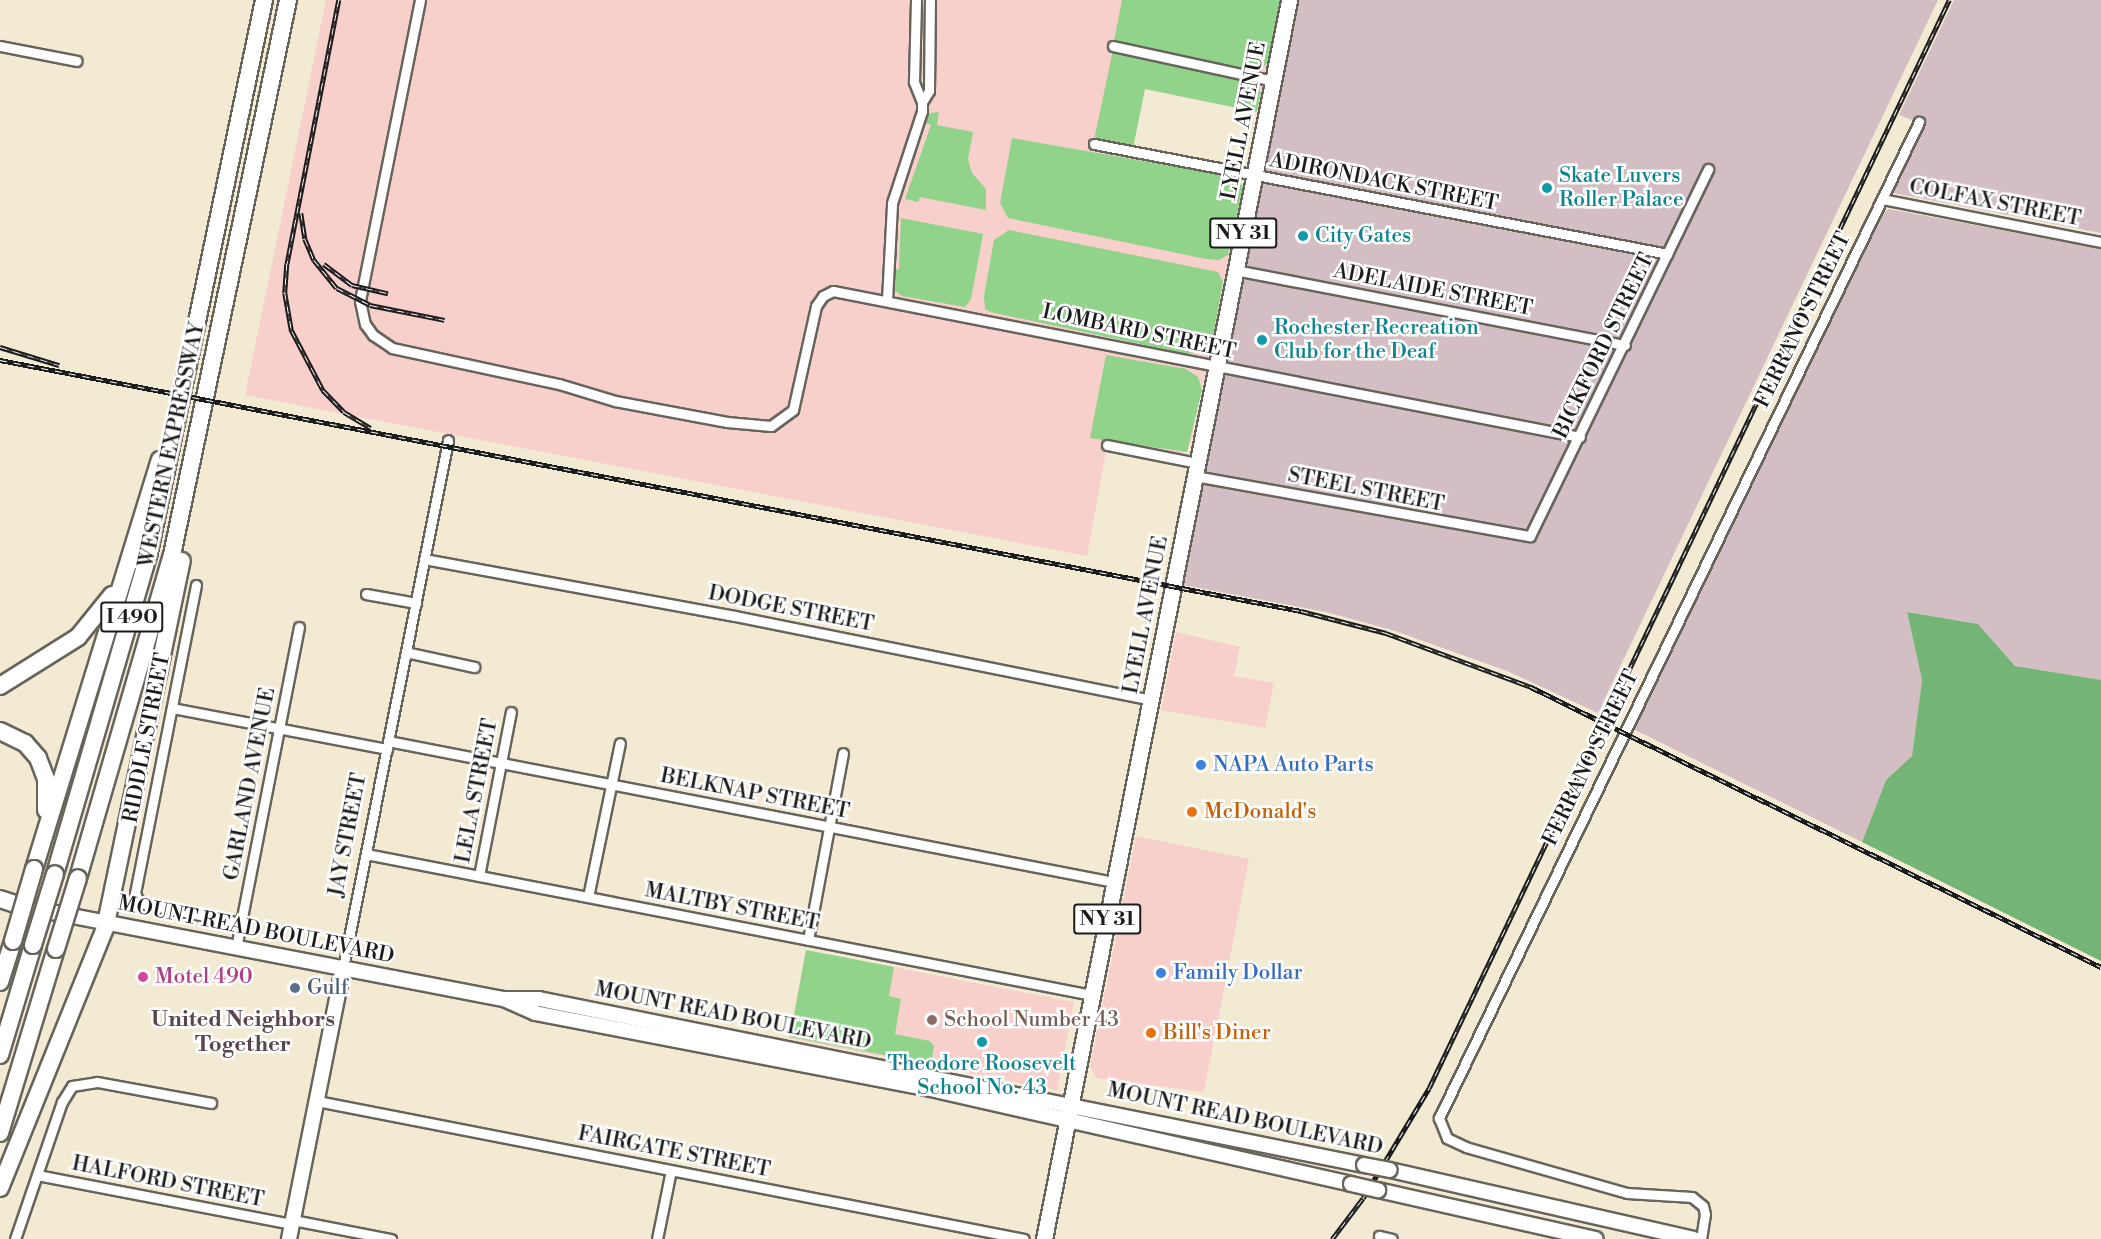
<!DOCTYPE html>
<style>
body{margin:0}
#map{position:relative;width:2101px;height:1239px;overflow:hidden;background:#f3ead3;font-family:"Libre Bodoni",serif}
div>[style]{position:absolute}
.built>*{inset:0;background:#f7d0cc;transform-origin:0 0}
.industrial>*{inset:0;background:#d2bec3}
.green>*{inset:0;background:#91d38b}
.forest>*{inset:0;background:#74b577}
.roads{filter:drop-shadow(2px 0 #67645c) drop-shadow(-2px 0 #67645c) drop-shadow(0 2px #67645c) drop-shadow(0 -2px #67645c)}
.street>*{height:9px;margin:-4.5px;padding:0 4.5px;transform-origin:4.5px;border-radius:4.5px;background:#fff}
.secondary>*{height:14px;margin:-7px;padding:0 7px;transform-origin:7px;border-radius:7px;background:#fff}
.primary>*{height:15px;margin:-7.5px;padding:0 7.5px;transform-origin:7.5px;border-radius:7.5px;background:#fff}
.highway>*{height:16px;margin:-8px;padding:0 8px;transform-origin:8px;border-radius:8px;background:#fff}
.rail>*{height:4.5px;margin-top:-2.25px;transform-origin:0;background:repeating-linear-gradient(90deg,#fff 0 7px,#1c1c1c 0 14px);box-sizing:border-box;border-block:2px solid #1c1c1c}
.bridges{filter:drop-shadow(2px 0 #67645c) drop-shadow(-2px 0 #67645c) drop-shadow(0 2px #67645c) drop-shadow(0 -2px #67645c)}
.secondary-bridge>*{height:14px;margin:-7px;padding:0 7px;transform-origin:7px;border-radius:7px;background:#fff}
.highway-bridge>*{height:16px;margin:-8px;padding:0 8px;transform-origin:8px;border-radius:8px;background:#fff}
.dots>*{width:16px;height:16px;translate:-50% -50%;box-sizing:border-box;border:3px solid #fff;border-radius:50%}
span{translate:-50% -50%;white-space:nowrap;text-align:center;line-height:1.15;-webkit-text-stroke:5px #fff;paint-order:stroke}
.shield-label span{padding:2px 4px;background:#fff;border:2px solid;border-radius:4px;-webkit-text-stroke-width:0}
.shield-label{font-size:20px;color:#1c1c1c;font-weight:700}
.street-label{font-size:21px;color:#1c1c1c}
.culture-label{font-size:21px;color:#0d838f}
.left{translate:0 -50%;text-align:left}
.shop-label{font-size:21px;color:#366cbe}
.food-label{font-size:21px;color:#c56008}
.hotel-label{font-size:21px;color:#b23c85}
.service-label{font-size:21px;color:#4e5e75}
.education-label{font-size:21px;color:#785e54}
.neighbourhood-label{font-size:22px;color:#5a454c;font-weight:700}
</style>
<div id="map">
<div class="built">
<div style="clip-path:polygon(326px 0,1280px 0,1257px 112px,1145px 89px,1131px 157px,1234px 177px,1243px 186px,1190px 447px,1181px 454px,1108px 441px,1087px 556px,245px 395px)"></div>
<div style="clip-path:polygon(1176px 632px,1240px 647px,1234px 676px,1274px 683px,1265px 728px,1161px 710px)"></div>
<div style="clip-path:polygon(1136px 836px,1249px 859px,1204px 1092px,1096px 1078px,1090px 1067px)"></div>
<div style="left:806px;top:950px;width:273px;height:90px;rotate:11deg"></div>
</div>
<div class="industrial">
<div style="clip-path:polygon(1299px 0,1938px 0,1598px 713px,1507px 671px,1395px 631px,1326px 612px,1183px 585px)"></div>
<div style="clip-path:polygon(1954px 0,2101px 0,2101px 233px,1893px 193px,1923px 124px,1899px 115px)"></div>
<div style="clip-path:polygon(1889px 209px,2101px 249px,2101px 680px,2015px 666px,1978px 624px,1907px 612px,1922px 680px,1912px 756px,1886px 780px,1862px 842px,1631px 728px,1881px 214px)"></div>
</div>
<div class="green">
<div style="clip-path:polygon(1122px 0,1280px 0,1267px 64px,1253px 72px,1114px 41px)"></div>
<div style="clip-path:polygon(1113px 50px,1255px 83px,1261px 92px,1257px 112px,1145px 89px,1133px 148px,1094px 140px)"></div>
<div style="clip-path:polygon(939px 112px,937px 125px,973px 132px,968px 159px,972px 173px,986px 189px,986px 210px,920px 197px,918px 202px,905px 199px,931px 125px,924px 122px,930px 113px)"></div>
<div style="clip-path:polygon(1012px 138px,1234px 177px,1243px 186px,1228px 255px,1219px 260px,1206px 259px,1008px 218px,1000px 203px)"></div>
<div style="clip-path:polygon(901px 218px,983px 234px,971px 299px,965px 307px,902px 296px,894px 290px,892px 270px,899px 269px)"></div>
<div style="clip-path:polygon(1009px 230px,1218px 272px,1223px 282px,1212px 341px,1205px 349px,1187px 354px,990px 312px,985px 309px,984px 296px,994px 240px)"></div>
<div style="clip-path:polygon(1106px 355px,1186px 369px,1198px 377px,1202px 390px,1187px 452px,1090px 438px)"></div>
<div style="clip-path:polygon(806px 950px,894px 967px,889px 996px,901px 999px,895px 1034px,930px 1041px,934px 1046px,931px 1064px,790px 1037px)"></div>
</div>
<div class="forest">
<div style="clip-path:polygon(1907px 612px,1978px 624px,2015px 666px,2101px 680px,2101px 961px,1862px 842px,1886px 780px,1912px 756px,1922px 680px)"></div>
</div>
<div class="roads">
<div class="street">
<div style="left:420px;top:0;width:307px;rotate:101.3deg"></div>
<div style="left:360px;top:301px;width:24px;rotate:78deg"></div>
<div style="left:365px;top:324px;width:14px;rotate:54deg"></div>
<div style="left:373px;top:335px;width:23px;rotate:34deg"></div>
<div style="left:392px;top:348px;width:171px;rotate:12.2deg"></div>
<div style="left:559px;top:384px;width:59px;rotate:16.9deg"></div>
<div style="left:615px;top:401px;width:114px;rotate:10.6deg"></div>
<div style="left:727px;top:422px;width:44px;rotate:5.2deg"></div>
<div style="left:771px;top:426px;width:27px;rotate:-36deg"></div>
<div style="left:793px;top:410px;width:107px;rotate:-77.5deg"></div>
<div style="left:816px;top:306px;width:12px;rotate:-55deg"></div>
<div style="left:823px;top:296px;width:11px;rotate:-27deg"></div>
<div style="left:833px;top:291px;width:761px;rotate:11.06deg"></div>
<div style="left:0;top:46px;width:78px;rotate:11deg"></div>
<div style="left:1113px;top:46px;width:164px;rotate:12.3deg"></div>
<div style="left:922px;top:102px;width:13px;rotate:-58deg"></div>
<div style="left:929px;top:91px;width:91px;rotate:-89.4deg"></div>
<div style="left:1094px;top:144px;width:584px;rotate:10.85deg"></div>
<div style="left:1882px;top:199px;width:223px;rotate:11.1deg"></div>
<div style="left:1235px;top:270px;width:397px;rotate:10.9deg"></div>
<div style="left:887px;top:300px;width:97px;rotate:-87deg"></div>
<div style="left:892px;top:203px;width:97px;rotate:-71.9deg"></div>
<div style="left:922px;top:111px;width:9px;rotate:-90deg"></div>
<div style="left:922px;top:102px;width:22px;rotate:-112deg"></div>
<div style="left:914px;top:82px;width:82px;rotate:-88.6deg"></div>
<div style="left:1107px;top:445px;width:92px;rotate:11.3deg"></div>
<div style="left:1195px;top:476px;width:340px;rotate:10.2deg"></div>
<div style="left:1530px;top:536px;width:408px;rotate:-64.1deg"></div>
<div style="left:424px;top:559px;width:316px;rotate:10.4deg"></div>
<div style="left:735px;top:616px;width:424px;rotate:11.4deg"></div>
<div style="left:196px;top:585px;width:314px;rotate:101.2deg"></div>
<div style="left:135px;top:893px;width:8px;rotate:67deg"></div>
<div style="left:138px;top:900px;width:10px;rotate:29deg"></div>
<div style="left:147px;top:905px;width:96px;rotate:10.8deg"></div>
<div style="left:366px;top:594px;width:51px;rotate:10.2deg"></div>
<div style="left:406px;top:652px;width:70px;rotate:12.4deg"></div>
<div style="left:172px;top:708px;width:219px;rotate:10.8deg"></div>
<div style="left:388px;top:741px;width:740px;rotate:10.99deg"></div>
<div style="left:366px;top:854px;width:740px;rotate:10.99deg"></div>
<div style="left:479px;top:876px;width:167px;rotate:-79deg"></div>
<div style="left:588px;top:897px;width:157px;rotate:-78.3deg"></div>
<div style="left:808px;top:940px;width:190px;rotate:-79.4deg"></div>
<div style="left:236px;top:948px;width:327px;rotate:-78.9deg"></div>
<div style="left:343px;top:968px;width:538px;rotate:-78.75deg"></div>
<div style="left:317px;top:1101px;width:720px;rotate:11.04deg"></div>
<div style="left:37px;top:1175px;width:260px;rotate:10.9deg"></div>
<div style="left:293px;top:1220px;width:100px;rotate:11deg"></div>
<div style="left:1379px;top:1236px;width:13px;rotate:13deg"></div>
<div style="left:15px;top:1239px;width:145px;rotate:-71.1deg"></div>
<div style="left:62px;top:1102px;width:19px;rotate:-58deg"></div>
<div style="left:72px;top:1086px;width:25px;rotate:-9deg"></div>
<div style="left:97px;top:1082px;width:116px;rotate:10.4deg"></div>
<div style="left:657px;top:1239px;width:70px;rotate:-78.5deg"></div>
<div style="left:1701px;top:1239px;width:25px;rotate:-81deg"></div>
<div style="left:1705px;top:1214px;width:8px;rotate:-104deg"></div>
<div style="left:1703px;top:1206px;width:14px;rotate:-141deg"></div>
<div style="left:1692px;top:1197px;width:65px;rotate:-176.5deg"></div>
<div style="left:1627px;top:1193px;width:167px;rotate:-164.1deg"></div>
<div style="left:1466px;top:1147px;width:21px;rotate:-155deg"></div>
<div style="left:1447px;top:1138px;width:22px;rotate:-112deg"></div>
<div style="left:1439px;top:1118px;width:1106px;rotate:-64.27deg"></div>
</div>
<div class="secondary">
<div style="left:15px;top:905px;width:498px;rotate:10.9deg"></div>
<div style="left:504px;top:999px;width:34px;rotate:24deg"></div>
<div style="left:535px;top:1013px;width:411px;rotate:10.9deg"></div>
<div style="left:939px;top:1091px;width:422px;rotate:12.7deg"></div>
<div style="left:504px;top:999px;width:35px"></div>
<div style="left:539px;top:999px;width:842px;rotate:11.38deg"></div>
<div style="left:1390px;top:1170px;width:311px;rotate:12.8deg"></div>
<div style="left:1378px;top:1190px;width:223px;rotate:12.7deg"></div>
<div style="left:289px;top:1239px;width:276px;rotate:-78.7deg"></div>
</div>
<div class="primary">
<div style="left:1044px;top:1239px;width:1263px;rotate:-78.81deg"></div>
</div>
<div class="highway">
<div style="left:0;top:686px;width:92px;rotate:-32.1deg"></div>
<div style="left:78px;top:637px;width:54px;rotate:-51deg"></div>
<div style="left:0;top:731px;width:28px;rotate:26deg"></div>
<div style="left:25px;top:743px;width:20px;rotate:49deg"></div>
<div style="left:38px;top:758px;width:22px;rotate:69deg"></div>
<div style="left:46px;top:779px;width:31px;rotate:90deg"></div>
<div style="left:34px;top:869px;width:428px;rotate:-72.9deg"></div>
<div style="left:55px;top:874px;width:335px;rotate:-73.7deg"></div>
<div style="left:149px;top:552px;width:564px;rotate:-78.23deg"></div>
<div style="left:78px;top:878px;width:336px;rotate:-73.8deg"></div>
<div style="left:172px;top:555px;width:567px;rotate:-78.19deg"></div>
<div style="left:0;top:899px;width:22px;rotate:18deg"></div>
<div style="left:0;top:982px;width:43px;rotate:-72.4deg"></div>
<div style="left:0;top:1055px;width:115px;rotate:-73.3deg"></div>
<div style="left:0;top:1133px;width:192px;rotate:-73.1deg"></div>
<div style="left:0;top:1188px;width:280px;rotate:-68deg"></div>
<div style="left:105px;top:928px;width:375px;rotate:-78.2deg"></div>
</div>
</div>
<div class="rail">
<div style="left:339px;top:0;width:269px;rotate:101.1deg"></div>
<div style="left:287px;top:264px;width:29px;rotate:94deg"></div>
<div style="left:285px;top:293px;width:39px;rotate:80deg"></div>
<div style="left:292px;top:331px;width:67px;rotate:62.3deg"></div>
<div style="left:323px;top:390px;width:30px;rotate:46deg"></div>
<div style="left:344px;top:412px;width:31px;rotate:31deg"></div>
<div style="left:301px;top:213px;width:26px;rotate:81deg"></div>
<div style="left:305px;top:239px;width:23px;rotate:67deg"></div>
<div style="left:314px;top:260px;width:36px;rotate:51deg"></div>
<div style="left:337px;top:288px;width:37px;rotate:27deg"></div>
<div style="left:370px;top:305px;width:76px;rotate:11.3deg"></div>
<div style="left:324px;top:264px;width:35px;rotate:37deg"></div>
<div style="left:352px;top:285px;width:37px;rotate:13deg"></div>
<div style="left:0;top:347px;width:62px;rotate:17deg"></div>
<div style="left:0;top:360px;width:1325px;rotate:10.92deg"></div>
<div style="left:1301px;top:611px;width:88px;rotate:14.5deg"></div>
<div style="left:1386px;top:633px;width:155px;rotate:20.4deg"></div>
<div style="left:1531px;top:687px;width:635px;rotate:26.16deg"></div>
<div style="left:1332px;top:1239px;width:51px;rotate:-52.9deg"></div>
<div style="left:1363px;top:1198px;width:128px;rotate:-59deg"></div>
<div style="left:1429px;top:1088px;width:1206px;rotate:-64.45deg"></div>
</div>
<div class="bridges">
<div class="secondary-bridge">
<div style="left:1364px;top:1165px;width:26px;rotate:11deg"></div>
<div style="left:1351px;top:1184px;width:28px;rotate:13deg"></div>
</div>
<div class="highway-bridge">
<div style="left:13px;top:941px;width:75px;rotate:-73.7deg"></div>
<div style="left:33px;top:945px;width:74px;rotate:-72.8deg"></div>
<div style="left:56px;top:949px;width:74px;rotate:-72.8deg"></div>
</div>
</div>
<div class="dots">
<div style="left:1547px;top:188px;background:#0f9aa8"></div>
<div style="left:1303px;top:236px;background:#0f9aa8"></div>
<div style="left:1262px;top:340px;background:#0f9aa8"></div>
<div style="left:1201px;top:765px;background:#3f7fe0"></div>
<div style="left:1192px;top:812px;background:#e8710a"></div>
<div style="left:1161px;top:973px;background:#3f7fe0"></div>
<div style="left:143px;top:977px;background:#d1479c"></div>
<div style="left:295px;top:988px;background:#5c6f8a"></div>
<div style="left:932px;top:1020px;background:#8d6e63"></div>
<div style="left:1151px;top:1033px;background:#e8710a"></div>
<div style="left:982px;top:1042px;background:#0f9aa8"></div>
</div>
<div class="shield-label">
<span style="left:1243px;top:233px">NY 31</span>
<span style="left:132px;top:617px">I 490</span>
<span style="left:1107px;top:919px">NY 31</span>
</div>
<div class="street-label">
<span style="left:1244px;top:121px;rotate:-79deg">LYELL AVENUE</span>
<span style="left:1384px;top:182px;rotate:11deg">ADIRONDACK STREET</span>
<span style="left:1995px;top:203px;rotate:11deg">COLFAX STREET</span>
<span style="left:1433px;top:290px;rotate:11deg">ADELAIDE STREET</span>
<span style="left:1803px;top:320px;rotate:-64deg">FERRANO STREET</span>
<span style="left:1139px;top:332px;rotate:12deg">LOMBARD STREET</span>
<span style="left:1604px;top:346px;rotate:-64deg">BICKFORD STREET</span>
<span style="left:172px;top:445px;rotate:-78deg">WESTERN EXPRESSWAY</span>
<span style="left:1366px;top:490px;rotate:11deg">STEEL STREET</span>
<span style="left:791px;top:609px;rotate:11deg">DODGE STREET</span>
<span style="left:1146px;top:615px;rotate:-79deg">LYELL AVENUE</span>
<span style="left:147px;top:738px;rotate:-79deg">RIDDLE STREET</span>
<span style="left:1591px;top:758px;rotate:-64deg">FERRANO STREET</span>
<span style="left:250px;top:784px;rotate:-79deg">GARLAND AVENUE</span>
<span style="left:477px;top:791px;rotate:-79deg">LELA STREET</span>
<span style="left:755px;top:794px;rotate:11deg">BELKNAP STREET</span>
<span style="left:348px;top:835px;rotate:-79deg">JAY STREET</span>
<span style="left:732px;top:907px;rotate:11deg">MALTBY STREET</span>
<span style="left:256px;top:930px;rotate:11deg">MOUNT READ BOULEVARD</span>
<span style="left:733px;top:1016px;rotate:11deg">MOUNT READ BOULEVARD</span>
<span style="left:1245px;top:1119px;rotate:12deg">MOUNT READ BOULEVARD</span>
<span style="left:674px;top:1152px;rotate:11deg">FAIRGATE STREET</span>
<span style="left:168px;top:1182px;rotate:11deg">HALFORD STREET</span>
</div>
<div class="culture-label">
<span class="left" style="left:1559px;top:188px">Skate Luvers<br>Roller Palace</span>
<span class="left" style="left:1315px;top:236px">City Gates</span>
<span class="left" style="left:1274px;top:340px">Rochester Recreation<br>Club for the Deaf</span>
<span style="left:982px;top:1076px">Theodore Roosevelt<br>School No. 43</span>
</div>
<div class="shop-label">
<span class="left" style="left:1213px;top:765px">NAPA Auto Parts</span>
<span class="left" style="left:1173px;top:973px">Family Dollar</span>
</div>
<div class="food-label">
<span class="left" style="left:1204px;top:812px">McDonald's</span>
<span class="left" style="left:1163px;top:1033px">Bill's Diner</span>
</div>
<div class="hotel-label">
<span class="left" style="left:155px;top:977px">Motel 490</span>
</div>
<div class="service-label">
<span class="left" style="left:307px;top:988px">Gulf</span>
</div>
<div class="education-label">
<span class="left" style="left:944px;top:1020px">School Number 43</span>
</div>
<div class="neighbourhood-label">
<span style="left:243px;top:1032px">United Neighbors<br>Together</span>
</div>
</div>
